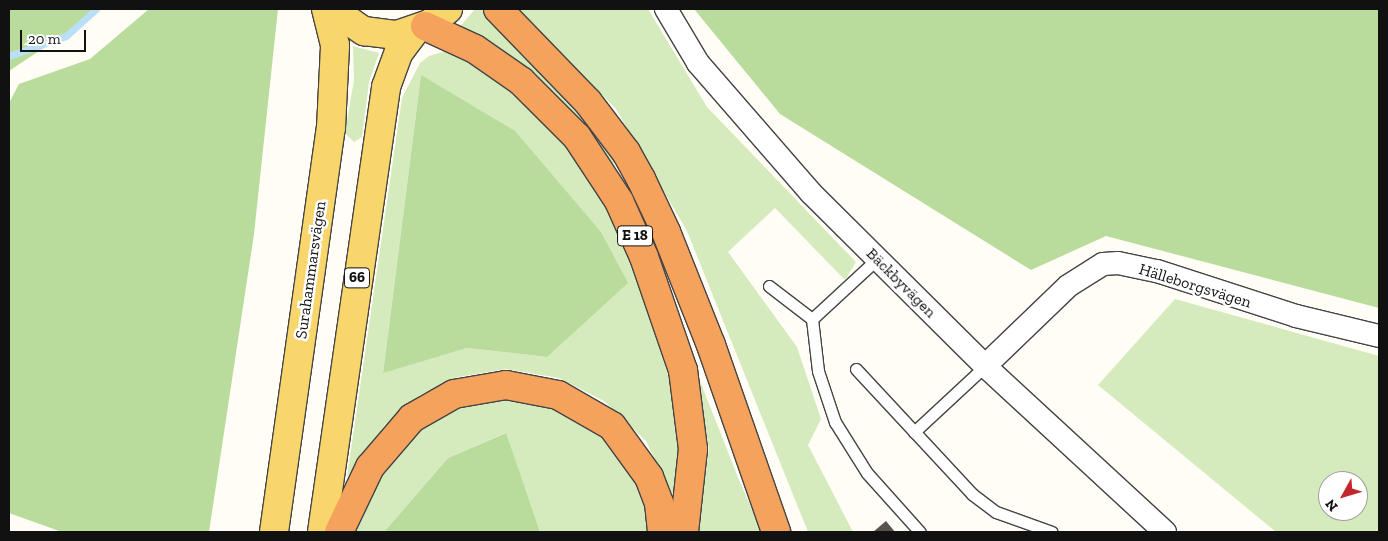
<!DOCTYPE html>
<meta charset="utf-8">
<style>
body{margin:0}
#map{position:relative;width:1388px;height:541px;overflow:hidden;background:#fffdf5;font-family:"Zilla Slab",serif}
div>[style]{position:absolute}
.green>*{inset:0;background:#d5ebbd}
.forest>*{inset:0;background:#b9dc9c}
.stream>*{height:7px;margin:-3.5px;padding:0 3.5px;transform-origin:3.5px;border-radius:3.5px;background:#b9e0f7}
.building>*{inset:0;background:#5a524d}
.roads{filter:drop-shadow(1px 0 #444) drop-shadow(-1px 0 #444) drop-shadow(0 1px #444) drop-shadow(0 -1px #444)}
.lane>*{height:11px;margin:-5.5px;padding:0 5.5px;transform-origin:5.5px;border-radius:5.5px;background:#fff}
.street>*{height:22px;margin:-11px;padding:0 11px;transform-origin:11px;border-radius:11px;background:#fff}
.primary>*{height:28px;margin:-14px;padding:0 14px;transform-origin:14px;border-radius:14px;background:#f9d66b}
.highway>*{height:28px;margin:-14px;padding:0 14px;transform-origin:14px;border-radius:14px;background:#f5a25d}
span{translate:-50% -50%;white-space:nowrap;text-align:center;line-height:1.15;-webkit-text-stroke:5px #fff;paint-order:stroke}
.shield-label span{padding:1px 4px;background:#fff;border:1px solid;border-radius:4px;-webkit-text-stroke-width:0}
.shield-label{font-size:15px;color:#111;font-weight:700}
.street-label{font-size:16px;color:#111}
.frame{position:absolute;inset:0;border:10px solid #111;pointer-events:none}
.north{position:absolute;left:1318px;top:471px;width:50px;height:50px;box-sizing:border-box;background:#fff;border:1px solid #a0a0a0;border-radius:50%;rotate:231deg;font-size:14px;font-weight:700;line-height:20px;text-align:center;color:#111}
.north::after{content:'';display:block;margin:auto;width:18px;height:22px;background:#c4262e;clip-path:polygon(50% 0,100% 100%,50% 72%,0 100%)}
.scale{position:absolute;left:20px;top:30px;width:66px;height:22px;box-sizing:border-box;border:2px solid #111;border-top:0;padding-left:6px;font-size:15px;line-height:18px;white-space:nowrap;color:#111;-webkit-text-stroke:4px #fff;paint-order:stroke}
</style>
<div id="map">
<div class="green">
<div style="clip-path:polygon(475px 9px,485px 9px,541px 65px,616px 159px,614px 163px,610px 164px,458px 29px)"></div>
<div style="clip-path:polygon(519px 9px,648px 9px,707px 107px,856px 262px,845px 280px,775px 208px,728px 252px,797px 347px,821px 419px,808px 445px,853px 532px,808px 532px,687px 231px,616px 109px)"></div>
<div style="clip-path:polygon(353px 46px,379px 53px,369px 82px,362px 137px,354px 142px,345px 133px,354px 80px)"></div>
<div style="clip-path:polygon(evenodd,446px 51px,465px 55px,543px 114px,605px 199px,639px 275px,680px 417px,682px 464px,677px 497px,673px 496px,646px 441px,604px 401px,559px 378px,506px 369px,458px 377px,420px 395px,385px 425px,347px 477px,402px 98px,420px 63px,429px 56px,446px 51px,421px 75px,547px 357px,467px 348px,383px 372px,421px 75px)"></div>
<div style="clip-path:polygon(evenodd,1175px 299px,1379px 356px,1379px 532px,1276px 532px,1098px 385px,1175px 299px,1328px 481px,1358px 481px,1358px 511px,1328px 511px,1328px 481px)"></div>
<div style="clip-path:polygon(693px 363px,739px 480px,762px 532px,698px 532px,709px 448px)"></div>
<div style="clip-path:polygon(507px 397px,542px 401px,592px 426px,626px 457px,647px 504px,649px 532px,540px 532px,505px 433px,448px 458px,384px 532px,353px 532px,371px 491px,397px 450px,430px 421px,464px 404px)"></div>
</div>
<div class="forest">
<div style="clip-path:polygon(9px 9px,102px 9px,9px 71px)"></div>
<div style="clip-path:polygon(149px 9px,278px 9px,254px 234px,209px 532px,62px 532px,9px 513px,9px 103px,19px 84px,90px 59px)"></div>
<div style="clip-path:polygon(694px 9px,1379px 9px,1379px 308px,1106px 236px,1031px 270px,780px 114px)"></div>
<div style="clip-path:polygon(421px 75px,515px 131px,601px 232px,628px 283px,547px 357px,467px 348px,383px 373px)"></div>
<div style="clip-path:polygon(506px 433px,540px 532px,384px 532px,448px 458px)"></div>
</div>
<div class="stream">
<div style="left:9px;top:56px;width:60px;rotate:-19.3deg"></div>
<div style="left:66px;top:36px;width:40px;rotate:-42deg"></div>
</div>
<div class="building">
<div style="clip-path:polygon(886px 521px,895px 532px,873px 532px)"></div>
</div>
<div class="roads">
<div class="lane">
<div style="left:877px;top:259px;width:88px;rotate:137.3deg"></div>
<div style="left:812px;top:319px;width:52px;rotate:83.4deg"></div>
<div style="left:818px;top:371px;width:54px;rotate:71.6deg"></div>
<div style="left:835px;top:422px;width:60px;rotate:57.9deg"></div>
<div style="left:867px;top:473px;width:79px;rotate:48.1deg"></div>
<div style="left:769px;top:286px;width:54px;rotate:37.5deg"></div>
<div style="left:856px;top:369px;width:171px;rotate:47.1deg"></div>
<div style="left:972px;top:494px;width:30px;rotate:37deg"></div>
<div style="left:996px;top:512px;width:59px;rotate:19.7deg"></div>
<div style="left:914px;top:432px;width:97px;rotate:-42.9deg"></div>
</div>
<div class="street">
<div style="left:666px;top:9px;width:63px;rotate:59.3deg"></div>
<div style="left:698px;top:63px;width:172px;rotate:49deg"></div>
<div style="left:811px;top:193px;width:245px;rotate:44.8deg"></div>
<div style="left:985px;top:366px;width:245px;rotate:42.7deg"></div>
<div style="left:985px;top:366px;width:115px;rotate:-43.9deg"></div>
<div style="left:1068px;top:286px;width:41px;rotate:-32.2deg"></div>
<div style="left:1103px;top:264px;width:15px;rotate:-4deg"></div>
<div style="left:1118px;top:263px;width:40px;rotate:12deg"></div>
<div style="left:1157px;top:271px;width:146px;rotate:17.9deg"></div>
<div style="left:1296px;top:316px;width:85px;rotate:13.5deg"></div>
</div>
<div class="primary">
<div style="left:332px;top:9px;width:39px;rotate:35deg"></div>
<div style="left:364px;top:31px;width:33px;rotate:7deg"></div>
<div style="left:397px;top:35px;width:36px;rotate:-19deg"></div>
<div style="left:431px;top:23px;width:22px;rotate:-39deg"></div>
<div style="left:274px;top:532px;width:408px;rotate:-82deg"></div>
<div style="left:331px;top:128px;width:83px;rotate:-87.2deg"></div>
<div style="left:335px;top:45px;width:37px;rotate:-104deg"></div>
<div style="left:322px;top:532px;width:450px;rotate:-81.8deg"></div>
<div style="left:386px;top:87px;width:37px;rotate:-70deg"></div>
<div style="left:399px;top:52px;width:26px;rotate:-53deg"></div>
</div>
<div class="highway">
<div style="left:498px;top:9px;width:129px;rotate:45.9deg"></div>
<div style="left:588px;top:102px;width:63px;rotate:52.8deg"></div>
<div style="left:626px;top:152px;width:31px;rotate:61deg"></div>
<div style="left:641px;top:179px;width:59px;rotate:64.7deg"></div>
<div style="left:666px;top:232px;width:122px;rotate:68.3deg"></div>
<div style="left:711px;top:345px;width:198px;rotate:70.8deg"></div>
<div style="left:425px;top:26px;width:55px;rotate:24.7deg"></div>
<div style="left:475px;top:49px;width:56px;rotate:34.8deg"></div>
<div style="left:521px;top:81px;width:79px;rotate:45deg"></div>
<div style="left:577px;top:137px;width:77px;rotate:56.7deg"></div>
<div style="left:619px;top:201px;width:61px;rotate:65.9deg"></div>
<div style="left:644px;top:257px;width:120px;rotate:71deg"></div>
<div style="left:683px;top:370px;width:80px;rotate:82.8deg"></div>
<div style="left:693px;top:449px;width:83px;rotate:96.2deg"></div>
<div style="left:339px;top:532px;width:72px;rotate:-64.5deg"></div>
<div style="left:370px;top:467px;width:65px;rotate:-49.4deg"></div>
<div style="left:412px;top:418px;width:48px;rotate:-29.7deg"></div>
<div style="left:454px;top:394px;width:53px;rotate:-9.8deg"></div>
<div style="left:506px;top:385px;width:53px;rotate:10.9deg"></div>
<div style="left:558px;top:395px;width:62px;rotate:29.9deg"></div>
<div style="left:612px;top:426px;width:63px;rotate:54deg"></div>
<div style="left:649px;top:477px;width:28px;rotate:69deg"></div>
<div style="left:659px;top:503px;width:29px;rotate:84deg"></div>
</div>
</div>
<div class="shield-label">
<span style="left:635px;top:236px">E 18</span>
<span style="left:357px;top:278px">66</span>
</div>
<div class="street-label">
<span style="left:311px;top:270px;rotate:-82deg">Surahammarsvägen</span>
<span style="left:901px;top:283px;rotate:45deg">Bäckbyvägen</span>
<span style="left:1195px;top:286px;rotate:17deg">Hälleborgsvägen</span>
</div>
<div class="frame"></div>
<div class="north">N</div>
<div class="scale">20 m</div>
</div>
